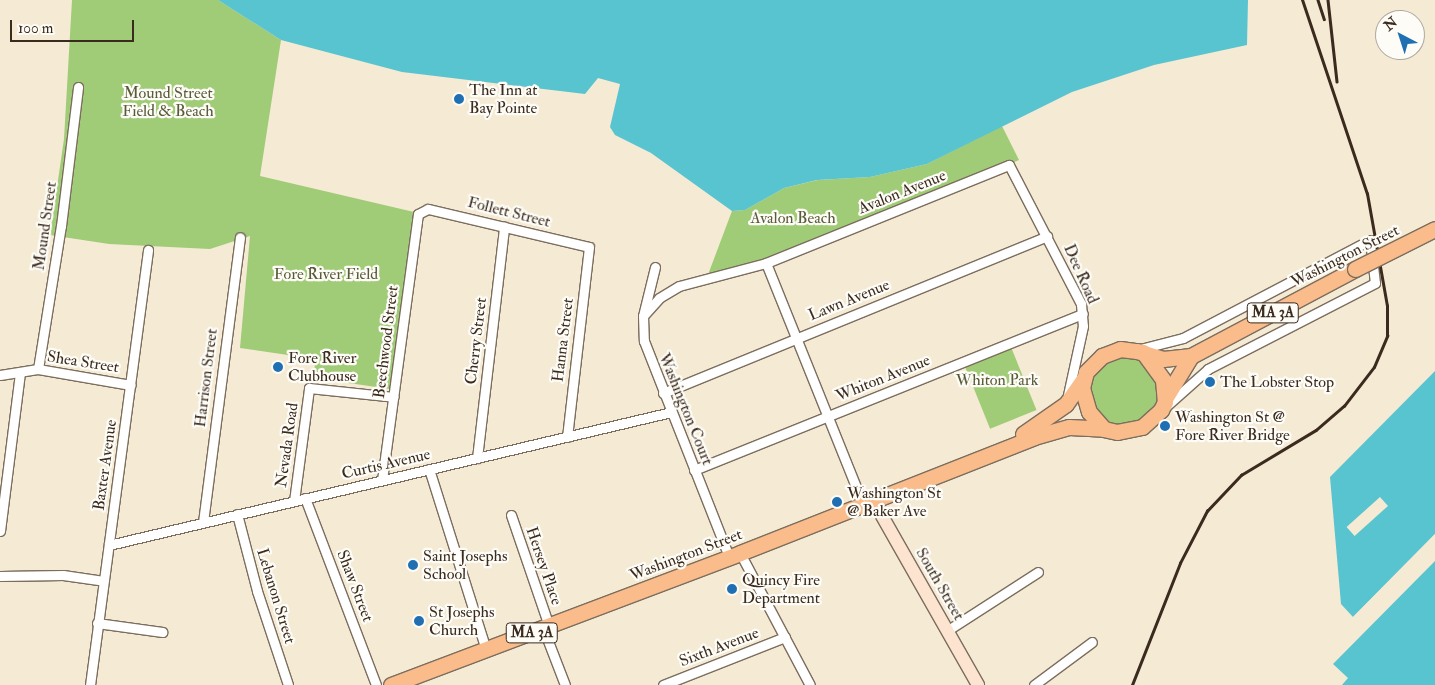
<!DOCTYPE html>
<style>
body{margin:0}
#map{position:relative;width:1435px;height:685px;overflow:hidden;background:#f5ead4;font-family:"IM FELL Double Pica",serif}
div>[style]{position:absolute}
.green>*{inset:0;background:#a0cb77;transform-origin:0 0}
.round{border-radius:50%}
.water>*{inset:0;background:#57c4d0}
.pier>*{inset:0;background:#f5ead4;transform-origin:0 0}
.roads{filter:drop-shadow(1px 0 #7c6d5e) drop-shadow(-1px 0 #7c6d5e) drop-shadow(0 1px #7c6d5e) drop-shadow(0 -1px #7c6d5e)}
.street>*{height:9px;margin:-4.5px;padding:0 4.5px;transform-origin:4.5px;border-radius:4.5px;background:#fff}
.secondary>*{height:12px;margin:-6px;padding:0 6px;transform-origin:6px;border-radius:6px;background:#fde4d0}
.primary>*{height:15px;margin:-7.5px;padding:0 7.5px;transform-origin:7.5px;border-radius:7.5px;background:#f9bc8a}
.rail>*{height:2.5px;margin:-1.25px;padding:0 1.25px;transform-origin:1.25px;border-radius:1.25px;background:#3b2a1e}
.bridges{filter:drop-shadow(1px 0 #7c6d5e) drop-shadow(-1px 0 #7c6d5e) drop-shadow(0 1px #7c6d5e) drop-shadow(0 -1px #7c6d5e)}
.primary-bridge>*{height:15px;margin:-7.5px;padding:0 7.5px;transform-origin:7.5px;border-radius:7.5px;background:#f9bc8a}
.dots>*{width:14px;height:14px;translate:-50% -50%;box-sizing:border-box;border:2px solid #fdfcf7;border-radius:50%}
span{translate:-50% -50%;white-space:nowrap;text-align:center;line-height:1.15;-webkit-text-stroke:4.5px #fdfcf7;paint-order:stroke}
.shield-label span{padding:1px 4px;background:#fdfcf7;border:1px solid;border-radius:4px;-webkit-text-stroke-width:0}
.shield-label{font-size:15px;color:#3b2a1e;font-weight:700}
.poi-label{font-size:16px;color:#3b2a1e}
.left{translate:0 -50%;text-align:left}
.park-label{font-size:16px;color:#595a39}
.street-label{font-size:16px;color:#3b2a1e}
.north{position:absolute;left:1375px;top:10px;width:50px;height:50px;box-sizing:border-box;background:#fdfcf7;border:1px solid #afa8a0;border-radius:50%;rotate:320deg;font-size:14px;font-weight:700;line-height:20px;text-align:center;color:#3b2a1e}
.north::after{content:'';display:block;margin:auto;width:18px;height:22px;background:#1f6fb2;clip-path:polygon(50% 0,100% 100%,50% 72%,0 100%)}
.scale{position:absolute;left:10px;top:20px;width:124px;height:22px;box-sizing:border-box;border:2px solid #3b2a1e;border-top:0;padding-left:6px;font-size:15px;line-height:18px;white-space:nowrap;color:#3b2a1e;-webkit-text-stroke:4px #fdfcf7;paint-order:stroke}
</style>
<div id="map">
<div class="green">
<div style="clip-path:polygon(72px 0,218px 0,281px 40px,260px 176px,414px 212px,390px 389px,314px 378px,315px 359px,240px 348px,250px 236px,210px 249px,109px 244px,50px 235px,64px 139px)"></div>
<div style="clip-path:polygon(1002px 126px,1019px 160px,766px 263px,706px 280px,732px 211px,745px 210px,784px 188px,818px 180px,870px 177px,927px 164px)"></div>
<div style="left:1011px;top:347px;width:68px;height:50px;rotate:68deg"></div>
<div class="round" style="left:1090px;top:357px;width:68px;height:68px"></div>
</div>
<div class="water">
<div style="clip-path:polygon(218px 0,1248px 0,1247px 45px,1154px 65px,1072px 92px,927px 164px,870px 177px,817px 180px,784px 188px,745px 210px,732px 211px,651px 153px,615px 135px,610px 127px,620px 84px,598px 78px,585px 94px,402px 72px,281px 40px)"></div>
<div style="clip-path:polygon(1435px 371px,1435px 534px,1353px 617px,1341px 604px,1330px 477px)"></div>
<div style="clip-path:polygon(1435px 561px,1435px 685px,1342px 685px,1348px 678px,1333px 664px)"></div>
</div>
<div class="pier">
<div style="left:1380px;top:497px;width:12px;height:45px;rotate:48deg"></div>
<div style="clip-path:polygon(1435px 534px,1435px 537px,1355px 619px,1353px 617px)"></div>
</div>
<div class="roads">
<div class="street">
<div style="left:766px;top:263px;width:260px;rotate:68.1deg"></div>
<div style="left:655px;top:267px;width:50px;rotate:103.8deg"></div>
<div style="left:643px;top:316px;width:25px;rotate:88deg"></div>
<div style="left:644px;top:341px;width:232px;rotate:68.5deg"></div>
<div style="left:643px;top:316px;width:24px;rotate:-48deg"></div>
<div style="left:659px;top:298px;width:23px;rotate:-31deg"></div>
<div style="left:679px;top:286px;width:90px;rotate:-14.8deg"></div>
<div style="left:766px;top:263px;width:262px;rotate:-22deg"></div>
<div style="left:1009px;top:165px;width:157px;rotate:62.6deg"></div>
<div style="left:1081px;top:304px;width:22px;rotate:85deg"></div>
<div style="left:1083px;top:326px;width:71px;rotate:102.3deg"></div>
<div style="left:1140px;top:349px;width:44px;rotate:-14.3deg"></div>
<div style="left:1183px;top:338px;width:211px;rotate:-27.7deg"></div>
<div style="left:1370px;top:240px;width:43px;rotate:83.4deg"></div>
<div style="left:1375px;top:283px;width:188px;rotate:152.8deg"></div>
<div style="left:1208px;top:369px;width:57px;rotate:138.5deg"></div>
<div style="left:38px;top:369px;width:145px;rotate:-80.9deg"></div>
<div style="left:61px;top:226px;width:140px;rotate:-83deg"></div>
<div style="left:0;top:375px;width:38px;rotate:-9deg"></div>
<div style="left:38px;top:369px;width:94px;rotate:9.8deg"></div>
<div style="left:663px;top:393px;width:415px;rotate:-22.2deg"></div>
<div style="left:477px;top:458px;width:233px;rotate:-83.3deg"></div>
<div style="left:429px;top:469px;width:190px;rotate:72.5deg"></div>
<div style="left:694px;top:470px;width:419px;rotate:-21.9deg"></div>
<div style="left:382px;top:480px;width:261px;rotate:-82.3deg"></div>
<div style="left:417px;top:221px;width:7px;rotate:-82deg"></div>
<div style="left:418px;top:214px;width:11px;rotate:-27deg"></div>
<div style="left:428px;top:209px;width:165px;rotate:13.3deg"></div>
<div style="left:589px;top:247px;width:191px;rotate:96.6deg"></div>
<div style="left:305px;top:498px;width:200px;rotate:69.2deg"></div>
<div style="left:294px;top:501px;width:114px;rotate:-82.4deg"></div>
<div style="left:309px;top:388px;width:85px;rotate:6deg"></div>
<div style="left:237px;top:514px;width:80px;rotate:75.4deg"></div>
<div style="left:257px;top:591px;width:99px;rotate:71.7deg"></div>
<div style="left:511px;top:515px;width:117px;rotate:71.1deg"></div>
<div style="left:203px;top:522px;width:287px;rotate:-82.6deg"></div>
<div style="left:0;top:531px;width:159px;rotate:-82.8deg"></div>
<div style="left:109px;top:545px;width:578px;rotate:-13.31deg"></div>
<div style="left:740px;top:553px;width:149px;rotate:62.1deg"></div>
<div style="left:0;top:576px;width:63px;rotate:-0.9deg"></div>
<div style="left:63px;top:575px;width:41px;rotate:8.3deg"></div>
<div style="left:97px;top:623px;width:66px;rotate:7.9deg"></div>
<div style="left:543px;top:628px;width:61px;rotate:68.9deg"></div>
<div style="left:948px;top:630px;width:107px;rotate:-32.8deg"></div>
<div style="left:90px;top:685px;width:439px;rotate:-82.4deg"></div>
<div style="left:663px;top:685px;width:131px;rotate:-21.5deg"></div>
<div style="left:1034px;top:685px;width:72px;rotate:-36.6deg"></div>
</div>
<div class="secondary">
<div style="left:873px;top:500px;width:213px;rotate:60.4deg"></div>
</div>
<div class="primary">
<div style="left:1143px;top:352px;width:34px;rotate:54deg"></div>
<div style="left:1163px;top:380px;width:22px;rotate:85deg"></div>
<div style="left:1165px;top:402px;width:9px;rotate:117deg"></div>
<div style="left:1161px;top:410px;width:25px;rotate:138deg"></div>
<div style="left:1142px;top:427px;width:25px;rotate:169deg"></div>
<div style="left:1117px;top:432px;width:13px;rotate:-167deg"></div>
<div style="left:1104px;top:429px;width:23px;rotate:-131deg"></div>
<div style="left:1089px;top:412px;width:25px;rotate:-106deg"></div>
<div style="left:1082px;top:388px;width:16px;rotate:-76deg"></div>
<div style="left:1086px;top:372px;width:23px;rotate:-45deg"></div>
<div style="left:1102px;top:356px;width:19px;rotate:-21deg"></div>
<div style="left:1120px;top:349px;width:17px;rotate:7deg"></div>
<div style="left:1137px;top:351px;width:27px;rotate:17deg"></div>
<div style="left:1163px;top:359px;width:28px;rotate:-6deg"></div>
<div style="left:1191px;top:356px;width:186px;rotate:-27.9deg"></div>
<div style="left:1166px;top:397px;width:48px;rotate:-58.6deg"></div>
<div style="left:1023px;top:434px;width:52px;rotate:-34.9deg"></div>
<div style="left:1066px;top:404px;width:29px;rotate:-55deg"></div>
<div style="left:391px;top:685px;width:373px;rotate:-20.7deg"></div>
<div style="left:740px;top:553px;width:316px;rotate:-21.5deg"></div>
<div style="left:1034px;top:437px;width:36px;rotate:-16deg"></div>
<div style="left:1069px;top:427px;width:35px;rotate:3deg"></div>
</div>
</div>
<div class="rail">
<div style="left:1318px;top:0;width:20px;rotate:72deg"></div>
<div style="left:1328px;top:0;width:82px;rotate:83.7deg"></div>
<div style="left:1132px;top:685px;width:131px;rotate:-68.5deg"></div>
<div style="left:1180px;top:563px;width:59px;rotate:-62.6deg"></div>
<div style="left:1207px;top:511px;width:50px;rotate:-46.6deg"></div>
<div style="left:1241px;top:475px;width:87px;rotate:-31deg"></div>
<div style="left:1316px;top:430px;width:37px;rotate:-41deg"></div>
<div style="left:1344px;top:406px;width:49px;rotate:-52.4deg"></div>
<div style="left:1374px;top:367px;width:34px;rotate:-67deg"></div>
<div style="left:1387px;top:336px;width:30px;rotate:-90deg"></div>
<div style="left:1387px;top:306px;width:114px;rotate:-100.1deg"></div>
<div style="left:1367px;top:194px;width:205px;rotate:-108.5deg"></div>
</div>
<div class="bridges">
<div class="primary-bridge">
<div style="left:1355px;top:269px;width:89px;rotate:-26.6deg"></div>
</div>
</div>
<div class="dots">
<div style="left:459px;top:99px;background:#1f6fb2"></div>
<div style="left:278px;top:367px;background:#1f6fb2"></div>
<div style="left:1210px;top:382px;background:#1f6fb2"></div>
<div style="left:1165px;top:426px;background:#1f6fb2"></div>
<div style="left:837px;top:502px;background:#1f6fb2"></div>
<div style="left:413px;top:565px;background:#1f6fb2"></div>
<div style="left:732px;top:589px;background:#1f6fb2"></div>
<div style="left:419px;top:621px;background:#1f6fb2"></div>
</div>
<div class="shield-label">
<span style="left:1273px;top:313px">MA 3A</span>
<span style="left:532px;top:633px">MA 3A</span>
</div>
<div class="poi-label">
<span class="left" style="left:469px;top:99px">The Inn at<br>Bay Pointe</span>
<span class="left" style="left:288px;top:367px">Fore River<br>Clubhouse</span>
<span class="left" style="left:1220px;top:382px">The Lobster Stop</span>
<span class="left" style="left:1175px;top:426px">Washington St @<br>Fore River Bridge</span>
<span class="left" style="left:847px;top:502px">Washington St<br>@ Baker Ave</span>
<span class="left" style="left:423px;top:565px">Saint Josephs<br>School</span>
<span class="left" style="left:742px;top:589px">Quincy Fire<br>Department</span>
<span class="left" style="left:429px;top:621px">St Josephs<br>Church</span>
</div>
<div class="park-label">
<span style="left:168px;top:102px">Mound Street<br>Field &amp; Beach</span>
<span style="left:793px;top:218px">Avalon Beach</span>
<span style="left:326px;top:274px">Fore River Field</span>
<span style="left:997px;top:380px">Whiton Park</span>
</div>
<div class="street-label">
<span style="left:902px;top:192px;rotate:-22deg">Avalon Avenue</span>
<span style="left:509px;top:212px;rotate:14deg">Follett Street</span>
<span style="left:45px;top:226px;rotate:-82deg">Mound Street</span>
<span style="left:1345px;top:256px;rotate:-27deg">Washington Street</span>
<span style="left:1081px;top:274px;rotate:66deg">Dee Road</span>
<span style="left:849px;top:300px;rotate:-22deg">Lawn Avenue</span>
<span style="left:563px;top:340px;rotate:-83deg">Hanna Street</span>
<span style="left:476px;top:341px;rotate:-83deg">Cherry Street</span>
<span style="left:386px;top:342px;rotate:-83deg">Beechwood Street</span>
<span style="left:83px;top:362px;rotate:9deg">Shea Street</span>
<span style="left:206px;top:378px;rotate:-83deg">Harrison Street</span>
<span style="left:883px;top:378px;rotate:-22deg">Whiton Avenue</span>
<span style="left:686px;top:409px;rotate:68deg">Washington Court</span>
<span style="left:287px;top:445px;rotate:-82deg">Nevada Road</span>
<span style="left:386px;top:464px;rotate:-13deg">Curtis Avenue</span>
<span style="left:105px;top:465px;rotate:-82deg">Baxter Avenue</span>
<span style="left:686px;top:555px;rotate:-21deg">Washington Street</span>
<span style="left:544px;top:566px;rotate:71deg">Hersey Place</span>
<span style="left:940px;top:584px;rotate:60deg">South Street</span>
<span style="left:355px;top:586px;rotate:69deg">Shaw Street</span>
<span style="left:276px;top:596px;rotate:73deg">Lebanon Street</span>
<span style="left:719px;top:647px;rotate:-21deg">Sixth Avenue</span>
</div>
<div class="north">N</div>
<div class="scale">100 m</div>
</div>
